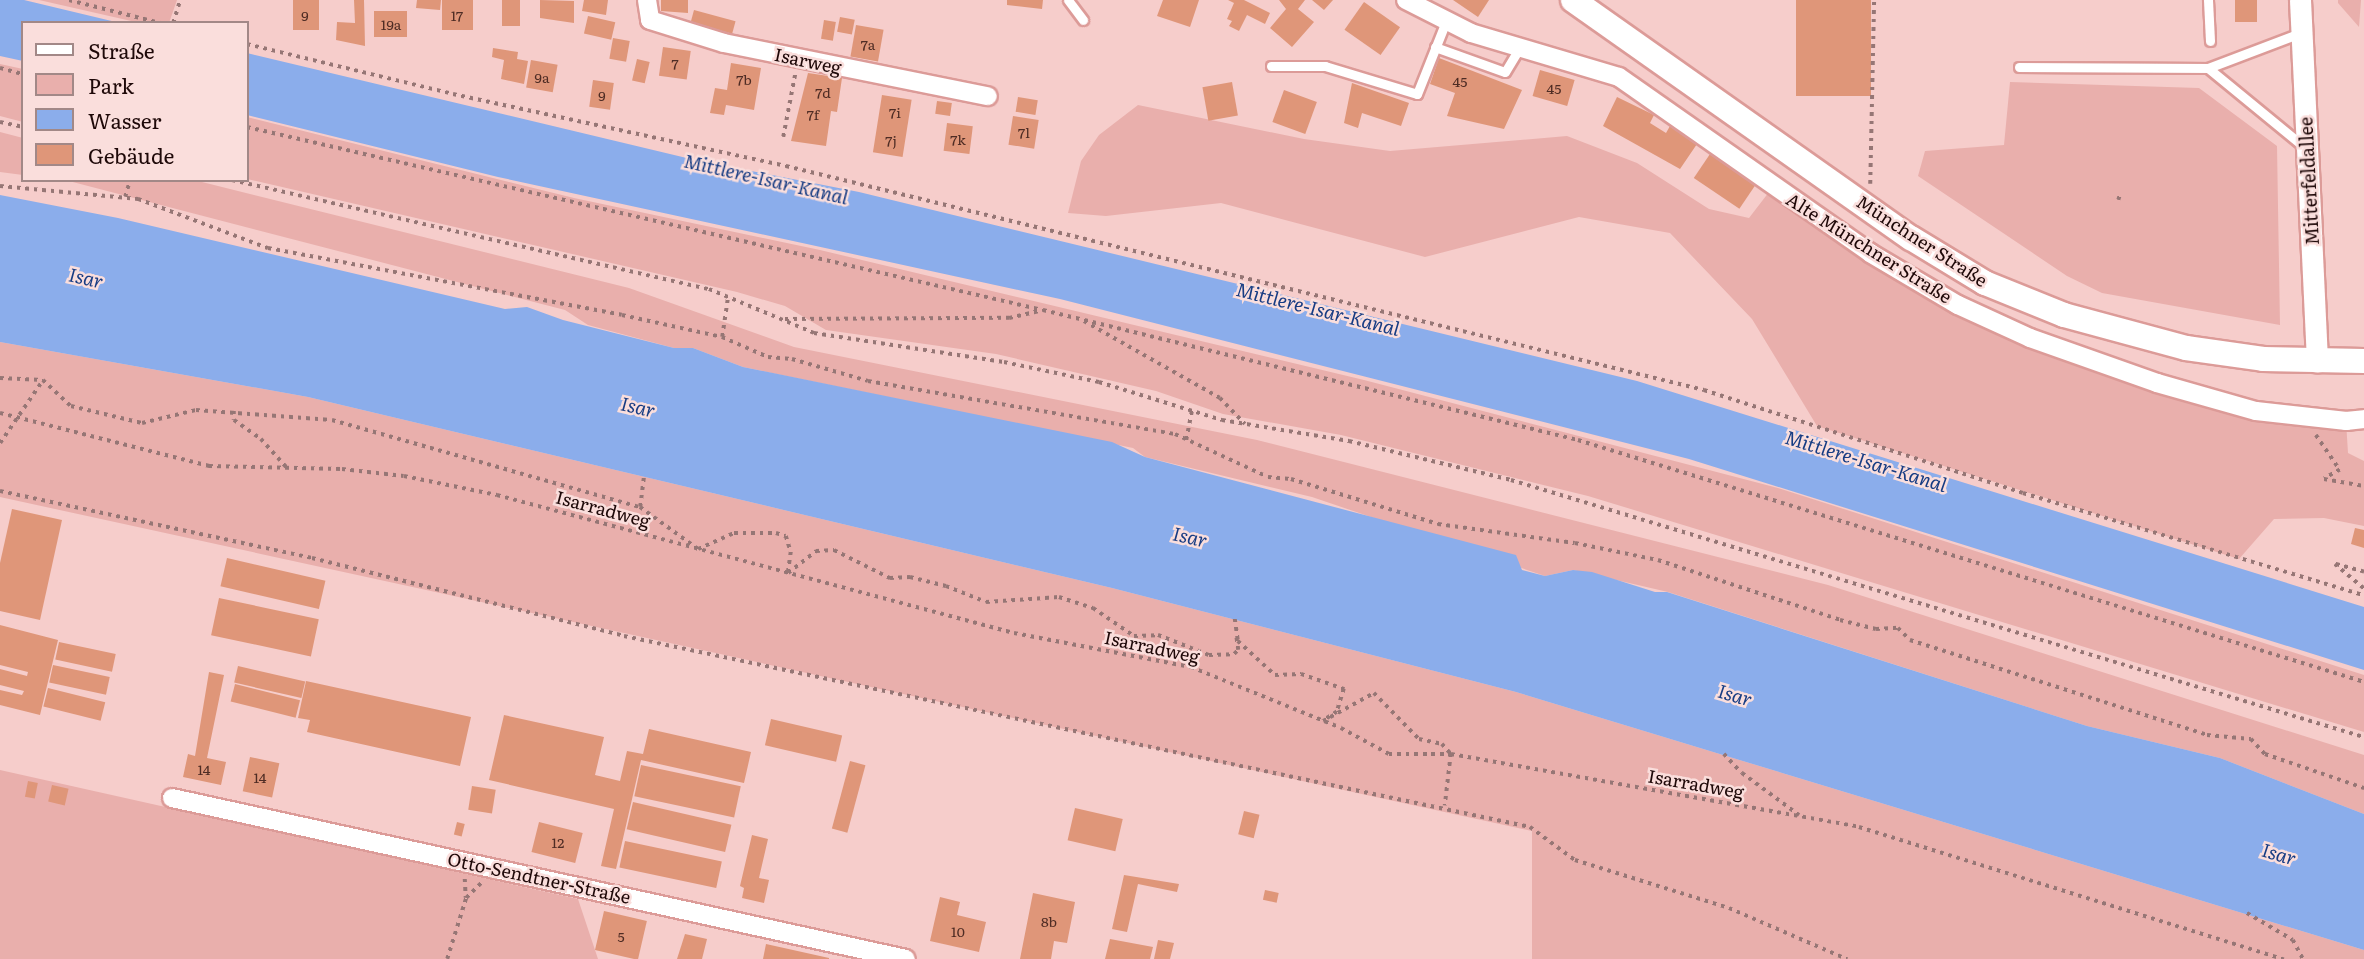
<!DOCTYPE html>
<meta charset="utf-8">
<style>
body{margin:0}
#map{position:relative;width:2364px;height:959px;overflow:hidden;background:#f6cdcb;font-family:Literata,serif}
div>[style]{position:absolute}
.green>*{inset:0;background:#e9afac}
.water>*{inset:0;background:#8badeb}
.building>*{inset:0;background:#df9679;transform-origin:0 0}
.path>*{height:3.5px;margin-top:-1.75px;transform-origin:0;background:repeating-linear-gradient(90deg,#967675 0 3.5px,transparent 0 8.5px)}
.roads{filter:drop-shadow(2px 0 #dc9b98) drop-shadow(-2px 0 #dc9b98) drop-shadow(0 2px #dc9b98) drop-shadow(0 -2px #dc9b98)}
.service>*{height:9px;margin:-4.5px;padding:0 4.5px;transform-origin:4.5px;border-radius:4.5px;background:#fff}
.minor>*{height:18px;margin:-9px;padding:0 9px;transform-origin:9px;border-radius:9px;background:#fff}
.tertiary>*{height:21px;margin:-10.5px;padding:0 10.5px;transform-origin:10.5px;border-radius:10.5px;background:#fff}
.secondary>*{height:24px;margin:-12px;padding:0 12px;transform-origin:12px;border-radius:12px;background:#fff}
span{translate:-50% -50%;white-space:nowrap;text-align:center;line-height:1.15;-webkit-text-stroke:5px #fadedc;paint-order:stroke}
.number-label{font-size:14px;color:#4e2c24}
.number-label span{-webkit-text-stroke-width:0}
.street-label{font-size:18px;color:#1e0808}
.water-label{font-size:19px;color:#173c83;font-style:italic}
.legend{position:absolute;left:21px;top:21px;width:228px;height:161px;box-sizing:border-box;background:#fadedc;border:2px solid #a28887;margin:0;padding:9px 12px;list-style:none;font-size:21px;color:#1e0808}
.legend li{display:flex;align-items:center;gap:14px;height:35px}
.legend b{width:35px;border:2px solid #a28887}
</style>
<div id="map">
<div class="green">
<div style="clip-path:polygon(39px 0,177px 0,169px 23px,140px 23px)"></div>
<div style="clip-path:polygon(2338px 0,2361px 0,2359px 27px,2338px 3px)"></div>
<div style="clip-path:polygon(0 64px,23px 69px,23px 122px,0 116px)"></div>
<div style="clip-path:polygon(2010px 82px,2199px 88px,2277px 146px,2280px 325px,2102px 293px,2067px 276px,1918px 176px,1925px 151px,2004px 145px)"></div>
<div style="clip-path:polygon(1138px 105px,1304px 139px,1390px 151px,1567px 136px,1637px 163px,1709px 209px,1749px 218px,1769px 192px,1958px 305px,2157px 383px,2346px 421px,2348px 453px,2364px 461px,2364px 526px,2324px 518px,2274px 519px,2239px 559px,1817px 426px,1752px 319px,1670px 233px,1579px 217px,1425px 257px,1221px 203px,1106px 216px,1068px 213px,1081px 161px,1099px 135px)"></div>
<div style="clip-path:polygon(247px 117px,574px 198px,820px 250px,1364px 380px,1778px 488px,2364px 675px,2364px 732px,1588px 496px,1341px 435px,1223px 414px,1156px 391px,996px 354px,826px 330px,785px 306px,737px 292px,247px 179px)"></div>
<div style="clip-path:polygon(0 132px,23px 138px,23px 175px,0 172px)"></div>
<div style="clip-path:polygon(65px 180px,194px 180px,629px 288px,794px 347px,1257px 440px,1828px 585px,2364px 755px,2364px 814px,2220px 758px,2087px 726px,1668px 592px,1573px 570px,1545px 576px,1312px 497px,1145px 457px,1133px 448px,743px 367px,693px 348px,674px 348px,588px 325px,565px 310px)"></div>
<div style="clip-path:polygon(0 342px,308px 397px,1112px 588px,1516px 692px,2364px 950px,2364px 959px,1532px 959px,1532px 831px,0 497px)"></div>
<div style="clip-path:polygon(0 770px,578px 899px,598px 959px,0 959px)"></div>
</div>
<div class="water">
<div style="clip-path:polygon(0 0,24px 0,120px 23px,23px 23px,23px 61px,0 56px)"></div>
<div style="clip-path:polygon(247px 53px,695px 160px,859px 192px,1637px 381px,2364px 607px,2364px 670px,1689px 459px,1060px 299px,498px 177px,247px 115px)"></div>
<div style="clip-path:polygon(0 195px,118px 218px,505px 309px,527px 307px,563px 320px,674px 348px,693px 348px,743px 367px,1112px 442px,1145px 457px,1516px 555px,1522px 570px,1545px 576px,1573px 570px,1592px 572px,1655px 592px,1667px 592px,2087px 726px,2220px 758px,2364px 814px,2364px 950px,1516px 692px,1112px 588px,308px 397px,0 342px)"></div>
</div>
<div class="building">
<div style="left:293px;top:0;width:26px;height:30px"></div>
<div style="clip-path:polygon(354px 0,364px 0,365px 46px,336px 40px,337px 22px,355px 23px)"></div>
<div style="clip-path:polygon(417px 0,441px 0,440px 10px,416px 8px)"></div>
<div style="left:442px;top:0;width:31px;height:30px"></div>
<div style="left:502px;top:0;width:18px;height:26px"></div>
<div style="clip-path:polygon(540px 0,574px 1px,574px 23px,540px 18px)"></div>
<div style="clip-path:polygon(584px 0,608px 0,606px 15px,582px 11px)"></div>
<div style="clip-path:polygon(661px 0,688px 0,688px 13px,661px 11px)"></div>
<div style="clip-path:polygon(1007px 0,1043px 0,1042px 9px,1007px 5px)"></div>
<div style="clip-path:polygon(1163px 0,1199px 0,1190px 27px,1157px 16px)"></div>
<div style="clip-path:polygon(1228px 0,1244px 0,1270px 13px,1265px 24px,1247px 15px,1239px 31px,1229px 26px,1232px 21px,1227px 19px,1234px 3px)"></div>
<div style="clip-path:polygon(1279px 0,1305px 0,1298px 9px,1314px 22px,1292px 47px,1270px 28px,1286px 9px)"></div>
<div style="clip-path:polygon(1312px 0,1333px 0,1324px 10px)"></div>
<div style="clip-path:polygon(1453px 0,1489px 0,1478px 17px)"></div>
<div style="left:1796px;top:0;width:75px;height:96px"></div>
<div style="left:2235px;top:0;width:22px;height:22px"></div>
<div style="left:1364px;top:2px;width:44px;height:34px;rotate:35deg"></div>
<div style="left:694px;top:10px;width:43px;height:13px;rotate:15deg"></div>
<div style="left:407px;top:11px;width:26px;height:33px;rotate:90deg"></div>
<div style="left:588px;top:16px;width:28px;height:18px;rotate:13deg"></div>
<div style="left:840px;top:17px;width:15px;height:15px;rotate:11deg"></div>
<div style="left:824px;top:20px;width:12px;height:19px;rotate:9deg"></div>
<div style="left:856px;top:25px;width:28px;height:32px;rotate:10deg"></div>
<div style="left:613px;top:38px;width:17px;height:21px;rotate:10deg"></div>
<div style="left:663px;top:47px;width:28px;height:29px;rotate:8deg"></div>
<div style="clip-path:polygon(493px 48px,518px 52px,517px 59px,528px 61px,524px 84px,501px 79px,504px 60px,492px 57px)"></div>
<div style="clip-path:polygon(1439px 58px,1522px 90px,1504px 129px,1447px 116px,1455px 93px,1430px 84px)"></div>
<div style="left:637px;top:59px;width:13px;height:22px;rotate:13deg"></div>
<div style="left:531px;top:60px;width:27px;height:28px;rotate:10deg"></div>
<div style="clip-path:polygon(731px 63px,761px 68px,754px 110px,726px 105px,724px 115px,710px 113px,715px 88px,727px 90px)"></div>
<div style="left:1540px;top:70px;width:36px;height:27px;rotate:16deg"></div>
<div style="clip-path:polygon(808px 73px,842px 78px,837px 112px,831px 111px,826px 146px,791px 141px)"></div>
<div style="left:593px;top:80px;width:21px;height:27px;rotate:8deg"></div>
<div style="left:1232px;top:82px;width:34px;height:30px;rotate:80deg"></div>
<div style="clip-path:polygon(1352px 83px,1409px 103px,1401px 126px,1362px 113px,1358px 128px,1344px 123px)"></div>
<div style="left:1284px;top:90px;width:35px;height:34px;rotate:20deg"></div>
<div style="left:882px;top:95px;width:30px;height:58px;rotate:9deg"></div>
<div style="left:1018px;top:97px;width:20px;height:15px;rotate:9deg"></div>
<div style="clip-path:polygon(1617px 97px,1654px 115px,1650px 123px,1666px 133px,1670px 126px,1697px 144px,1680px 169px,1603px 126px)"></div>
<div style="left:937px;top:101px;width:15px;height:13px;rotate:8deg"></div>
<div style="left:1013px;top:116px;width:26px;height:29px;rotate:9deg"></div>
<div style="left:947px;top:123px;width:26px;height:28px;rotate:7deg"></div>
<div style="left:1710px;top:154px;width:55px;height:29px;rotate:34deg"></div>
<div style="clip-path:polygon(12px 509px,62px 520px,40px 620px,0 611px,0 563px)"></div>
<div style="clip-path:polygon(2355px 528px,2364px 530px,2364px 548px,2351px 544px)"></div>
<div style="left:227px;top:558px;width:101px;height:29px;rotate:13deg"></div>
<div style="left:219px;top:598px;width:102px;height:38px;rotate:12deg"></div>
<div style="clip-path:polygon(0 625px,58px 640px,40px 715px,0 705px,0 690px,22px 695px,24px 691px,0 685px,0 669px,27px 676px,28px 672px,0 665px)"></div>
<div style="left:59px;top:642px;width:58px;height:18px;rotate:12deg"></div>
<div style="left:53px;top:665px;width:58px;height:18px;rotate:12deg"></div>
<div style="left:238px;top:666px;width:69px;height:17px;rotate:13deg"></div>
<div style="clip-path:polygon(209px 672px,224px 675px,207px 758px,226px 762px,221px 785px,183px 777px,188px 754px,195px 756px)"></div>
<div style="clip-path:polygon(306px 681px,471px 717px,460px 766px,307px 732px,310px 720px,298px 718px)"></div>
<div style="left:235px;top:684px;width:67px;height:18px;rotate:14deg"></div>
<div style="left:48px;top:688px;width:59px;height:19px;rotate:14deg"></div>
<div style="clip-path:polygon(504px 715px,604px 737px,595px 775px,620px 781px,627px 751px,643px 754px,649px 729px,751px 752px,744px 783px,641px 760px,616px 869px,601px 866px,614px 809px,489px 780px)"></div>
<div style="left:771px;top:719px;width:73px;height:27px;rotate:13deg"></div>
<div style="left:250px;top:757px;width:30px;height:35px;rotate:12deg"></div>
<div style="left:850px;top:761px;width:16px;height:70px;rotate:15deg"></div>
<div style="left:641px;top:765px;width:102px;height:32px;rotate:12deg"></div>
<div style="left:28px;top:781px;width:10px;height:16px;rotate:11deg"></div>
<div style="left:52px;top:785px;width:17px;height:17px;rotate:13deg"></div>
<div style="left:472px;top:786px;width:24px;height:24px;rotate:9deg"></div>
<div style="left:633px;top:802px;width:101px;height:28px;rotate:13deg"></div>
<div style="left:1075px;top:808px;width:49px;height:33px;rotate:13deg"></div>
<div style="left:1244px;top:811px;width:16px;height:24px;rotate:14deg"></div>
<div style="left:457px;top:822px;width:8px;height:13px;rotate:14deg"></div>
<div style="left:539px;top:822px;width:45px;height:31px;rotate:14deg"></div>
<div style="clip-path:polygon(752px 835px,768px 839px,759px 878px,769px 880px,764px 903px,742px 898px,744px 888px,740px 886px)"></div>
<div style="left:625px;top:841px;width:99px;height:27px;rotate:12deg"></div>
<div style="clip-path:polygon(1124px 875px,1179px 884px,1177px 892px,1138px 884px,1127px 932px,1112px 929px)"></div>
<div style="left:1265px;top:890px;width:14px;height:10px;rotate:12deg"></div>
<div style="clip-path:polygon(1033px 893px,1075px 902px,1067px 943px,1054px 941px,1051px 959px,1020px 959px)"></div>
<div style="clip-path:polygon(940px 897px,960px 902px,957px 915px,986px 922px,979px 952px,930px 941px)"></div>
<div style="left:604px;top:911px;width:44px;height:40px;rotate:13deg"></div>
<div style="clip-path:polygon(685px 934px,707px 939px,702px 959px,677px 959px)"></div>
<div style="clip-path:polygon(1110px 939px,1153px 947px,1150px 959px,1105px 959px)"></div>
<div style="clip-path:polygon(1158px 940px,1174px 943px,1170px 959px,1154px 959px)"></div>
<div style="clip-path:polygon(766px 944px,829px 958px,829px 959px,763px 959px)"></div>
</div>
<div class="path">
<div style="left:69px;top:0;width:94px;rotate:14.2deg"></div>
<div style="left:173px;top:23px;width:24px;rotate:-73deg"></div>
<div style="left:247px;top:44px;width:212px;rotate:13.6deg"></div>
<div style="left:453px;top:94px;width:341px;rotate:12.2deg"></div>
<div style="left:786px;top:166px;width:945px;rotate:13.71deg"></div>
<div style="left:1704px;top:390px;width:335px;rotate:17.9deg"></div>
<div style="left:2023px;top:493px;width:356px;rotate:16.7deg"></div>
<div style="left:0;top:68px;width:24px;rotate:15deg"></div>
<div style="left:0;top:122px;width:24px;rotate:12deg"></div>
<div style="left:247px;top:127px;width:817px;rotate:12.95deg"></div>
<div style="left:1043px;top:310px;width:551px;rotate:13.66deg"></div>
<div style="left:1578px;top:440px;width:822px;rotate:17.11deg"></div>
<div style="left:783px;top:137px;width:64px;rotate:-79.2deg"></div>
<div style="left:232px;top:180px;width:489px;rotate:12.9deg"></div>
<div style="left:709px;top:289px;width:114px;rotate:22.7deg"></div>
<div style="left:814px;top:333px;width:192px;rotate:8.7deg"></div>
<div style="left:1004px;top:362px;width:97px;rotate:11.9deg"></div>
<div style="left:1099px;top:382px;width:129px;rotate:17.2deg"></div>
<div style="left:1222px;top:420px;width:129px;rotate:9.4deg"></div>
<div style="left:1349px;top:441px;width:167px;rotate:13.5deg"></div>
<div style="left:1511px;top:480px;width:891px;rotate:16.77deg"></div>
<div style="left:1870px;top:184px;width:184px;rotate:-88.8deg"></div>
<div style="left:0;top:186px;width:139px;rotate:5.4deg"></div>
<div style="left:138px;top:199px;width:139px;rotate:20.7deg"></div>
<div style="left:268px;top:248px;width:360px;rotate:10.7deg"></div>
<div style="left:622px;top:315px;width:102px;rotate:12.4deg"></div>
<div style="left:722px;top:337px;width:50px;rotate:23.5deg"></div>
<div style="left:768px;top:357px;width:24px;rotate:5deg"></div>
<div style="left:792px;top:359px;width:79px;rotate:16.1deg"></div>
<div style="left:868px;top:381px;width:312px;rotate:9.8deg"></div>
<div style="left:1175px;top:434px;width:102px;rotate:24.8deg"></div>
<div style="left:1268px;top:477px;width:23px;rotate:5deg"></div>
<div style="left:1291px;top:479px;width:154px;rotate:17deg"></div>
<div style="left:1438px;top:524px;width:138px;rotate:7.9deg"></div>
<div style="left:1575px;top:543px;width:85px;rotate:11.6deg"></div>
<div style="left:1658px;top:560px;width:192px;rotate:18.2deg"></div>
<div style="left:1840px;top:620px;width:37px;rotate:14deg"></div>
<div style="left:1876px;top:629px;width:22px;rotate:-3deg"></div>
<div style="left:1898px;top:628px;width:17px;rotate:45deg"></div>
<div style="left:1910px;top:640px;width:312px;rotate:17.7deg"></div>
<div style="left:2207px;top:735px;width:44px;rotate:5.2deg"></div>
<div style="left:2251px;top:739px;width:21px;rotate:47deg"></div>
<div style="left:2265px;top:754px;width:105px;rotate:19deg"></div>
<div style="left:125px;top:197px;width:18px;rotate:-74deg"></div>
<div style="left:2118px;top:200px;width:6px;rotate:-72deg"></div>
<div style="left:785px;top:319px;width:224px;rotate:-0.3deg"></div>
<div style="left:1009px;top:318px;width:31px;rotate:-13deg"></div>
<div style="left:1084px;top:321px;width:156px;rotate:29.5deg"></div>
<div style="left:1220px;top:398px;width:36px;rotate:46deg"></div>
<div style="left:722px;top:337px;width:41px;rotate:-81.7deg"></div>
<div style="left:0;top:378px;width:43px;rotate:2.7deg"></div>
<div style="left:43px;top:380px;width:38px;rotate:43deg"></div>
<div style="left:71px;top:406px;width:73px;rotate:13.5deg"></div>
<div style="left:142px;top:423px;width:56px;rotate:-13.5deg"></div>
<div style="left:196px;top:410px;width:136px;rotate:4.2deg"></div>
<div style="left:332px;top:420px;width:320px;rotate:15.8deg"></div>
<div style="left:640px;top:507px;width:72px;rotate:35.9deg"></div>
<div style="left:698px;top:549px;width:39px;rotate:-24deg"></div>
<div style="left:734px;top:533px;width:42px"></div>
<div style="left:776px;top:533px;width:10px;rotate:17deg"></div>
<div style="left:786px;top:536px;width:17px;rotate:73deg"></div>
<div style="left:791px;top:552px;width:21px;rotate:98deg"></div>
<div style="left:788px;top:573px;width:36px;rotate:-38deg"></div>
<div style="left:816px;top:551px;width:18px;rotate:-3deg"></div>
<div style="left:834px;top:550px;width:63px;rotate:26.6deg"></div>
<div style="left:890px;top:578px;width:20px;rotate:-3deg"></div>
<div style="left:910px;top:577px;width:37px;rotate:14deg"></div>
<div style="left:946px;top:586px;width:43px;rotate:21.8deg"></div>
<div style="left:986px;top:602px;width:73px;rotate:-3.9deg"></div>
<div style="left:1059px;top:597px;width:36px;rotate:18deg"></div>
<div style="left:1093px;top:608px;width:50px;rotate:34.3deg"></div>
<div style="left:1134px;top:636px;width:24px;rotate:-2deg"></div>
<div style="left:1158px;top:635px;width:55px;rotate:21.4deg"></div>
<div style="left:1209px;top:655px;width:25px;rotate:-2deg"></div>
<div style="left:1234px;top:654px;width:6px;rotate:-45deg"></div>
<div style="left:1238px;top:650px;width:14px;rotate:-98deg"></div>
<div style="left:234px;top:411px;width:9px;rotate:90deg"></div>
<div style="left:234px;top:420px;width:33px;rotate:35deg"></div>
<div style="left:261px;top:439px;width:42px;rotate:47.9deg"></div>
<div style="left:0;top:413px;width:216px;rotate:14.2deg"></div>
<div style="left:209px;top:466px;width:133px;rotate:1.3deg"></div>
<div style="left:342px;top:469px;width:62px;rotate:6.4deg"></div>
<div style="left:404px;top:476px;width:95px;rotate:11.5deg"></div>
<div style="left:497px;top:495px;width:535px;rotate:14.95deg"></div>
<div style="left:1014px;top:633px;width:180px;rotate:10.9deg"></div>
<div style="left:1191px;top:667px;width:162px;rotate:22.1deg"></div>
<div style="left:1341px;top:728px;width:55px;rotate:28.4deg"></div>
<div style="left:1389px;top:754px;width:62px"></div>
<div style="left:1451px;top:754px;width:414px;rotate:10.1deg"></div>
<div style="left:1859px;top:827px;width:445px;rotate:17.3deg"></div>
<div style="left:2316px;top:435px;width:42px;rotate:55.6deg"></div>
<div style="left:2340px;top:470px;width:18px;rotate:151deg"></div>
<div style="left:2324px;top:479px;width:41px;rotate:9.9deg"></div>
<div style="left:1186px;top:440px;width:33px;rotate:-79deg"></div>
<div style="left:0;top:443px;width:76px;rotate:-55.7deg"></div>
<div style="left:0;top:491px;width:319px;rotate:12.1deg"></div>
<div style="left:312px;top:558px;width:322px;rotate:14deg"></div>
<div style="left:624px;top:636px;width:926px;rotate:11.9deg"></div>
<div style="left:1530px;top:827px;width:56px;rotate:36.3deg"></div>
<div style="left:1575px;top:860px;width:161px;rotate:17.3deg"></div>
<div style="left:1729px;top:908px;width:129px;rotate:23.4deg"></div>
<div style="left:640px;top:507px;width:32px;rotate:-83deg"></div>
<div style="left:2364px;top:572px;width:30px;rotate:-165deg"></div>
<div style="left:2335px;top:564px;width:38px;rotate:40deg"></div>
<div style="left:1235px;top:619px;width:22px;rotate:82deg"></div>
<div style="left:1238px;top:641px;width:50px;rotate:42.6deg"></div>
<div style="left:1275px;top:675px;width:26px;rotate:-2deg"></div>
<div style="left:1301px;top:674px;width:46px;rotate:19.2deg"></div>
<div style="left:1344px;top:689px;width:24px;rotate:107deg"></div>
<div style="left:1337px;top:712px;width:17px;rotate:147deg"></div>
<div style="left:1323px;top:721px;width:58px;rotate:-28.8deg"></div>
<div style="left:1374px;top:693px;width:64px;rotate:45.6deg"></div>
<div style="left:1419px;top:739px;width:24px;rotate:12deg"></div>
<div style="left:1442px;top:744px;width:13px;rotate:48deg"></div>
<div style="left:1451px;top:754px;width:52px;rotate:96.6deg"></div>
<div style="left:1724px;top:754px;width:26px;rotate:47deg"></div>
<div style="left:1742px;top:773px;width:71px;rotate:36.4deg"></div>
<div style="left:465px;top:879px;width:19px;rotate:87deg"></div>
<div style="left:2247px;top:913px;width:53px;rotate:30.4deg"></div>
<div style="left:2293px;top:940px;width:21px;rotate:62deg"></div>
<div style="left:447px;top:959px;width:64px;rotate:-72.7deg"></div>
<div style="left:466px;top:898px;width:21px;rotate:-45deg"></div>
</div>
<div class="roads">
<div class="service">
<div style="left:1068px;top:0;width:25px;rotate:53deg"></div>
<div style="left:2208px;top:0;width:41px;rotate:87.2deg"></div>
<div style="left:1435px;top:47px;width:74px;rotate:19.7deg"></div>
<div style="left:1505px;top:72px;width:27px;rotate:-59deg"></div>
<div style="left:1271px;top:66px;width:54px"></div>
<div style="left:1325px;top:66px;width:96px;rotate:16.9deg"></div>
<div style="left:1417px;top:94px;width:79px;rotate:-68.3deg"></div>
<div style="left:2019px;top:67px;width:189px;rotate:0.3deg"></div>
<div style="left:2208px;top:68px;width:123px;rotate:39.4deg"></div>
<div style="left:2208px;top:68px;width:98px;rotate:-20.8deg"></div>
</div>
<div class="minor">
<div style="left:647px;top:0;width:20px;rotate:81deg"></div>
<div style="left:650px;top:20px;width:77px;rotate:17.3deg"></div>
<div style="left:724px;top:43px;width:269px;rotate:11.4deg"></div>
<div style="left:1406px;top:0;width:73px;rotate:26.9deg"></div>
<div style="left:1471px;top:33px;width:154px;rotate:16.6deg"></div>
<div style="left:1619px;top:77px;width:307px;rotate:35deg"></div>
<div style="left:1870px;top:253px;width:102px;rotate:30.6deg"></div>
<div style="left:1958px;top:305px;width:79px;rotate:24.6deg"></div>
<div style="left:2030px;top:338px;width:135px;rotate:19.5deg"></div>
<div style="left:2157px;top:383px;width:103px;rotate:15.8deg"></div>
<div style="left:2256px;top:411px;width:91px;rotate:6.3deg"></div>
<div style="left:2346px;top:421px;width:18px;rotate:-6deg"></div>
<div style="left:172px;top:798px;width:751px;rotate:12.37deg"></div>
</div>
<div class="tertiary">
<div style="left:2300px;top:0;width:362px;rotate:87.3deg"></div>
</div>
<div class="secondary">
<div style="left:1573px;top:0;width:413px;rotate:35.2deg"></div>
<div style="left:1911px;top:238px;width:87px;rotate:31.3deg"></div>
<div style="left:1985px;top:283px;width:85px;rotate:22.1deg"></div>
<div style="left:2064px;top:315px;width:126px;rotate:15.1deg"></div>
<div style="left:2186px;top:348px;width:78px;rotate:8.1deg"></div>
<div style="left:2263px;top:359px;width:101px;rotate:1.1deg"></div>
</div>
</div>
<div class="number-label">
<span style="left:305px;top:15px">9</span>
<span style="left:457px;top:15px">17</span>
<span style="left:391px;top:24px">19a</span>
<span style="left:868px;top:44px">7a</span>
<span style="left:675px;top:63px">7</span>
<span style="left:542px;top:77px">9a</span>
<span style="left:744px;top:79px">7b</span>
<span style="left:1460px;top:81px">45</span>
<span style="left:1554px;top:88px">45</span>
<span style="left:823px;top:92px">7d</span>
<span style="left:602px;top:95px">9</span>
<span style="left:895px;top:112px">7i</span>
<span style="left:813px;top:114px">7f</span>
<span style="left:1024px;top:132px">7l</span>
<span style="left:958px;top:139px">7k</span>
<span style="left:891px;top:140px">7j</span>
<span style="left:204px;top:769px">14</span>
<span style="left:260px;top:777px">14</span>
<span style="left:558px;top:842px">12</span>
<span style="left:1049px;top:921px">8b</span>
<span style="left:958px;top:931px">10</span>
<span style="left:621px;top:936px">5</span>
</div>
<div class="street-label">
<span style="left:808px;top:61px;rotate:12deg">Isarweg</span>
<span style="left:2309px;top:181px;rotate:-93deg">Mitterfeldallee</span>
<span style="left:1922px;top:241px;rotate:33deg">Münchner Straße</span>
<span style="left:1869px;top:248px;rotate:32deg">Alte Münchner Straße</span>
<span style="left:603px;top:509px;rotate:15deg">Isarradweg</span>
<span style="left:1152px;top:647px;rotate:12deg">Isarradweg</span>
<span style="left:1696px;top:784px;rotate:10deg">Isarradweg</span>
<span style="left:539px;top:878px;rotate:12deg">Otto-Sendtner-Straße</span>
</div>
<div class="water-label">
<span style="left:766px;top:179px;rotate:13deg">Mittlere-Isar-Kanal</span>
<span style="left:86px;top:278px;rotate:13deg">Isar</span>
<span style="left:1318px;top:309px;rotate:14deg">Mittlere-Isar-Kanal</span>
<span style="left:638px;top:407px;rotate:13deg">Isar</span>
<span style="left:1866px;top:461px;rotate:17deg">Mittlere-Isar-Kanal</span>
<span style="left:1190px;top:537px;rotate:13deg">Isar</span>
<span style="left:1735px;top:695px;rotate:16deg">Isar</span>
<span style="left:2279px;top:854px;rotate:16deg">Isar</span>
</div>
<ul class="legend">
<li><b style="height:9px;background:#fff"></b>Straße</li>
<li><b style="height:19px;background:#e9afac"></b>Park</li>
<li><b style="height:19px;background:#8badeb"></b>Wasser</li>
<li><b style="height:19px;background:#df9679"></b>Gebäude</li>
</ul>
</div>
